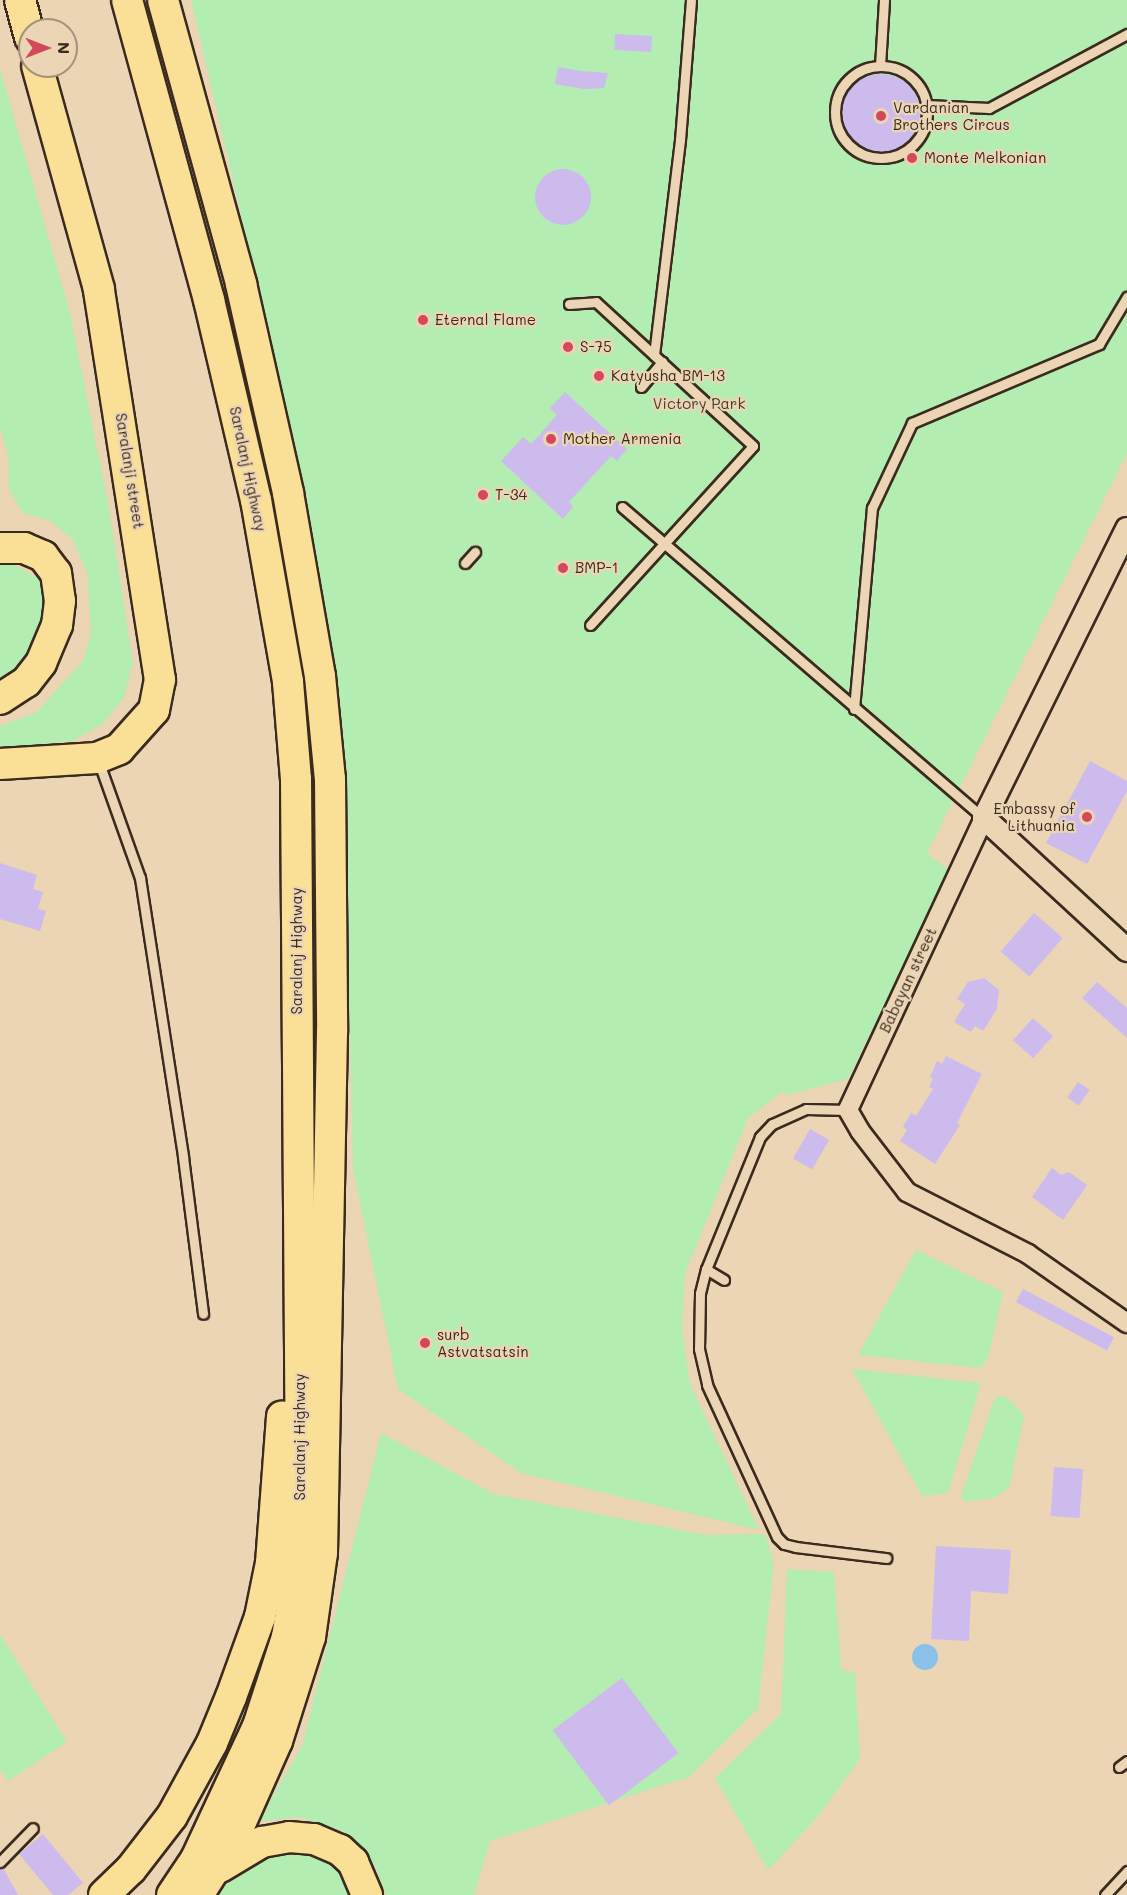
<!DOCTYPE html>
<style>
body{margin:0}
#map{position:relative;width:1127px;height:1895px;overflow:hidden;background:#ebd5b5;font-family:Mali,sans-serif}
div>[style]{position:absolute}
.green>*{inset:0;background:#b4edb1}
.water>*{inset:0;background:#8bc1e9}
.round{border-radius:50%}
.building>*{inset:0;background:#ccbbec;transform-origin:0 0}
.roads{filter:drop-shadow(2px 0 #3b2a1e) drop-shadow(-2px 0 #3b2a1e) drop-shadow(0 2px #3b2a1e) drop-shadow(0 -2px #3b2a1e)}
.service>*{height:9px;margin:-4.5px;padding:0 4.5px;transform-origin:4.5px;border-radius:4.5px;background:#ebd5b5}
.service>.ring{margin:-4.5px;padding:0;box-sizing:content-box;background:none;border:9px solid #ebd5b5;border-radius:50%}
.minor>*{height:18px;margin:-9px;padding:0 9px;transform-origin:9px;border-radius:9px;background:#ebd5b5}
.tertiary>*{height:22px;margin:-11px;padding:0 11px;transform-origin:11px;border-radius:11px;background:#ebd5b5}
.primary>*{height:30px;margin:-15px;padding:0 15px;transform-origin:15px;border-radius:15px;background:#fadf96}
.dots>*{width:16px;height:16px;translate:-50% -50%;box-sizing:border-box;border:3px solid #ebd5b5;border-radius:50%}
span{translate:-50% -50%;white-space:nowrap;text-align:center;line-height:1.15;-webkit-text-stroke:4.5px #ebd5b5;paint-order:stroke}
.poi-label{font-size:15px;color:#3b2a1e}
.left{translate:0 -50%;text-align:left}
.right{translate:-100% -50%;text-align:right}
.park-label{font-size:15px;color:#473e2d}
.street-label{font-size:15px;color:#3b2a1e}
.north{position:absolute;left:18px;top:18px;width:60px;height:60px;box-sizing:border-box;background:#ebd5b5;border:2px solid #a59179;border-radius:50%;rotate:90deg;font-size:16px;font-weight:700;line-height:24px;text-align:center;color:#3b2a1e}
.north::after{content:'';display:block;margin:auto;width:21px;height:27px;background:#d1495b;clip-path:polygon(50% 0,100% 100%,50% 72%,0 100%)}
</style>
<div id="map">
<div class="green">
<div style="clip-path:polygon(191px 0,1127px 0,1127px 453px,927px 853px,950px 871px,848px 1079px,787px 1095px,783px 1091px,748px 1118px,685px 1273px,682px 1330px,690px 1384px,759px 1530px,521px 1473px,398px 1389px,353px 1169px,343px 737px,323px 597px,297px 457px)"></div>
<div style="clip-path:polygon(0 69px,70px 313px,108px 503px,133px 663px,124px 697px,104px 723px,73px 741px,0 748px,0 726px,37px 712px,83px 661px,91px 633px,87px 573px,73px 540px,51px 521px,23px 513px,9px 490px,8px 455px,0 427px)"></div>
<div style="clip-path:polygon(10px 562px,41px 580px,47px 598px,39px 637px,26px 660px,0 686px,0 565px)"></div>
<div style="clip-path:polygon(916px 1250px,1003px 1292px,988px 1358px,980px 1368px,858px 1355px)"></div>
<div style="clip-path:polygon(852px 1369px,981px 1383px,948px 1493px,922px 1496px)"></div>
<div style="clip-path:polygon(1000px 1396px,1007px 1397px,1024px 1416px,1009px 1488px,994px 1498px,965px 1502px,961px 1496px,994px 1400px)"></div>
<div style="clip-path:polygon(381px 1433px,494px 1494px,706px 1535px,765px 1534px,774px 1562px,758px 1709px,689px 1777px,490px 1841px,474px 1895px,386px 1895px,375px 1866px,343px 1831px,298px 1817px,258px 1822px,302px 1746px)"></div>
<div style="clip-path:polygon(787px 1569px,834px 1572px,841px 1670px,855px 1672px,860px 1759px,815px 1820px,768px 1870px,715px 1778px,781px 1714px)"></div>
<div style="clip-path:polygon(0 1634px,67px 1742px,8px 1781px,0 1769px)"></div>
<div style="clip-path:polygon(271px 1846px,332px 1858px,356px 1895px,214px 1895px,229px 1878px)"></div>
</div>
<div class="water">
<div class="round" style="left:912px;top:1644px;width:26px;height:26px"></div>
</div>
<div class="building">
<div style="left:615px;top:34px;width:37px;height:16px;rotate:3deg"></div>
<div style="clip-path:polygon(558px 67px,580px 71px,608px 73px,604px 88px,584px 89px,555px 84px)"></div>
<div class="round" style="left:842px;top:74px;width:78px;height:78px"></div>
<div class="round" style="left:535px;top:169px;width:56px;height:56px"></div>
<div style="clip-path:polygon(565px 392px,627px 449px,617px 461px,611px 456px,569px 502px,573px 507px,563px 519px,501px 461px,523px 437px,531px 444px,557px 415px,550px 408px)"></div>
<div style="clip-path:polygon(1090px 761px,1127px 781px,1127px 791px,1087px 864px,1046px 843px)"></div>
<div style="clip-path:polygon(0 863px,37px 875px,33px 889px,43px 892px,38px 909px,46px 911px,40px 931px,0 919px)"></div>
<div style="left:1034px;top:913px;width:38px;height:51px;rotate:41deg"></div>
<div style="clip-path:polygon(984px 978px,999px 990px,997px 1009px,983px 1031px,975px 1026px,971px 1032px,954px 1022px,965px 1004px,957px 999px,968px 982px)"></div>
<div style="clip-path:polygon(1097px 982px,1127px 1008px,1127px 1038px,1082px 998px)"></div>
<div style="left:1033px;top:1018px;width:27px;height:30px;rotate:42deg"></div>
<div style="clip-path:polygon(946px 1056px,982px 1074px,957px 1123px,960px 1125px,935px 1164px,900px 1141px,907px 1130px,903px 1127px,911px 1113px,916px 1116px,933px 1089px,929px 1087px,933px 1079px,930px 1077px,937px 1061px,942px 1064px)"></div>
<div style="left:1078px;top:1082px;width:14px;height:19px;rotate:34deg"></div>
<div style="left:810px;top:1129px;width:22px;height:34px;rotate:30deg"></div>
<div style="clip-path:polygon(1052px 1168px,1061px 1175px,1069px 1172px,1087px 1185px,1063px 1220px,1032px 1197px)"></div>
<div style="left:1023px;top:1289px;width:103px;height:15px;rotate:28deg"></div>
<div style="left:1054px;top:1467px;width:29px;height:49px;rotate:4deg"></div>
<div style="clip-path:polygon(936px 1546px,1011px 1550px,1008px 1594px,971px 1591px,969px 1641px,931px 1639px)"></div>
<div style="left:622px;top:1678px;width:94px;height:87px;rotate:53deg"></div>
<div style="clip-path:polygon(43px 1834px,83px 1883px,68px 1895px,53px 1895px,19px 1854px)"></div>
<div style="clip-path:polygon(3px 1868px,18px 1895px,0 1895px,0 1869px)"></div>
</div>
<div class="roads">
<div class="service">
<div style="left:880px;top:66px;width:66px;rotate:-86.5deg"></div>
<div class="ring" style="left:835px;top:66px;width:83px;height:83px"></div>
<div style="left:926px;top:105px;width:63px;rotate:2.7deg"></div>
<div style="left:989px;top:108px;width:157px;rotate:-28.2deg"></div>
<div style="left:569px;top:304px;width:27px;rotate:-4deg"></div>
<div style="left:596px;top:302px;width:213px;rotate:42.5deg"></div>
<div style="left:753px;top:446px;width:242px;rotate:132.3deg"></div>
<div style="left:654px;top:355px;width:217px;rotate:-83.1deg"></div>
<div style="left:680px;top:140px;width:140px;rotate:-85.5deg"></div>
<div style="left:641px;top:387px;width:33px;rotate:-50deg"></div>
<div style="left:622px;top:507px;width:477px;rotate:40.7deg"></div>
<div style="left:465px;top:563px;width:15px;rotate:-48deg"></div>
<div style="left:854px;top:709px;width:202px;rotate:-84.9deg"></div>
<div style="left:872px;top:508px;width:94px;rotate:-64.8deg"></div>
<div style="left:912px;top:423px;width:203px;rotate:-22.9deg"></div>
<div style="left:1099px;top:344px;width:55px;rotate:-59.2deg"></div>
<div style="left:98px;top:760px;width:125px;rotate:70.4deg"></div>
<div style="left:140px;top:878px;width:282px;rotate:81.2deg"></div>
<div style="left:183px;top:1157px;width:158px;rotate:82.7deg"></div>
<div style="left:848px;top:1110px;width:42px;rotate:-178.6deg"></div>
<div style="left:806px;top:1109px;width:37px;rotate:156deg"></div>
<div style="left:772px;top:1124px;width:18px;rotate:133deg"></div>
<div style="left:760px;top:1137px;width:143px;rotate:112.2deg"></div>
<div style="left:706px;top:1269px;width:25px;rotate:104deg"></div>
<div style="left:700px;top:1293px;width:56px;rotate:91deg"></div>
<div style="left:699px;top:1349px;width:37px;rotate:77deg"></div>
<div style="left:707px;top:1385px;width:167px;rotate:65.3deg"></div>
<div style="left:777px;top:1537px;width:10px;rotate:45deg"></div>
<div style="left:784px;top:1544px;width:12px;rotate:14deg"></div>
<div style="left:796px;top:1547px;width:91px;rotate:7deg"></div>
<div style="left:706px;top:1269px;width:21px;rotate:31deg"></div>
<div style="left:1119px;top:1767px;width:10px;rotate:-37deg"></div>
<div style="left:0;top:1862px;width:47px;rotate:-45.9deg"></div>
<div style="left:1105px;top:1895px;width:33px;rotate:-47deg"></div>
</div>
<div class="minor">
<div style="left:984px;top:818px;width:322px;rotate:115deg"></div>
<div style="left:848px;top:1110px;width:24px;rotate:60deg"></div>
<div style="left:860px;top:1131px;width:77px;rotate:52.4deg"></div>
<div style="left:907px;top:1192px;width:136px;rotate:27.1deg"></div>
<div style="left:1028px;top:1254px;width:121px;rotate:34.9deg"></div>
</div>
<div class="tertiary">
<div style="left:1127px;top:529px;width:322px;rotate:116.3deg"></div>
<div style="left:984px;top:818px;width:195px;rotate:42.7deg"></div>
</div>
<div class="primary">
<div style="left:20px;top:0;width:39px;rotate:75deg"></div>
<div style="left:127px;top:0;width:311px;rotate:74.7deg"></div>
<div style="left:209px;top:300px;width:205px;rotate:76.8deg"></div>
<div style="left:256px;top:500px;width:185px;rotate:80deg"></div>
<div style="left:288px;top:682px;width:97px;rotate:85.3deg"></div>
<div style="left:296px;top:779px;width:718px;rotate:89.6deg"></div>
<div style="left:301px;top:1497px;width:75px;rotate:92.3deg"></div>
<div style="left:298px;top:1572px;width:66px;rotate:99.6deg"></div>
<div style="left:287px;top:1637px;width:94px;rotate:108deg"></div>
<div style="left:258px;top:1726px;width:147px;rotate:115deg"></div>
<div style="left:196px;top:1859px;width:43px;rotate:123.7deg"></div>
<div style="left:163px;top:0;width:295px;rotate:74.6deg"></div>
<div style="left:241px;top:284px;width:214px;rotate:77.3deg"></div>
<div style="left:288px;top:493px;width:186px;rotate:80.1deg"></div>
<div style="left:320px;top:676px;width:103px;rotate:84.5deg"></div>
<div style="left:330px;top:779px;width:253px;rotate:89.5deg"></div>
<div style="left:332px;top:1032px;width:521px;rotate:91.1deg"></div>
<div style="left:322px;top:1553px;width:85px;rotate:98.1deg"></div>
<div style="left:310px;top:1637px;width:109px;rotate:107.6deg"></div>
<div style="left:277px;top:1741px;width:108px;rotate:114deg"></div>
<div style="left:233px;top:1840px;width:65px;rotate:122.5deg"></div>
<div style="left:0;top:548px;width:24px"></div>
<div style="left:24px;top:548px;width:21px;rotate:23deg"></div>
<div style="left:43px;top:556px;width:21px;rotate:53deg"></div>
<div style="left:56px;top:573px;width:28px;rotate:82deg"></div>
<div style="left:60px;top:601px;width:24px;rotate:97deg"></div>
<div style="left:57px;top:625px;width:41px;rotate:112.8deg"></div>
<div style="left:41px;top:663px;width:24px;rotate:128deg"></div>
<div style="left:26px;top:682px;width:31px;rotate:147deg"></div>
<div style="left:0;top:764px;width:97px;rotate:-3.5deg"></div>
<div style="left:97px;top:758px;width:24px;rotate:-22deg"></div>
<div style="left:119px;top:749px;width:52px;rotate:-48.1deg"></div>
<div style="left:154px;top:710px;width:31px;rotate:-79deg"></div>
<div style="left:160px;top:680px;width:396px;rotate:-98.9deg"></div>
<div style="left:99px;top:289px;width:231px;rotate:-105.5deg"></div>
<div style="left:220px;top:1867px;width:49px;rotate:-30.8deg"></div>
<div style="left:262px;top:1842px;width:27px;rotate:-10deg"></div>
<div style="left:289px;top:1837px;width:25px;rotate:5deg"></div>
<div style="left:314px;top:1839px;width:28px;rotate:23deg"></div>
<div style="left:340px;top:1850px;width:18px;rotate:43deg"></div>
<div style="left:353px;top:1862px;width:36px;rotate:67deg"></div>
<div style="left:104px;top:1895px;width:37px;rotate:-44deg"></div>
<div style="left:131px;top:1869px;width:67px;rotate:-52.3deg"></div>
<div style="left:172px;top:1816px;width:83px;rotate:-61.3deg"></div>
<div style="left:212px;top:1743px;width:50px;rotate:-67.6deg"></div>
<div style="left:231px;top:1697px;width:85px;rotate:-70.1deg"></div>
<div style="left:260px;top:1617px;width:55px;rotate:-78.5deg"></div>
<div style="left:271px;top:1563px;width:147px;rotate:-85.7deg"></div>
</div>
</div>
<div class="dots">
<div style="left:881px;top:116px;background:#d1495b"></div>
<div style="left:912px;top:158px;background:#d1495b"></div>
<div style="left:423px;top:320px;background:#d1495b"></div>
<div style="left:568px;top:347px;background:#d1495b"></div>
<div style="left:599px;top:376px;background:#d1495b"></div>
<div style="left:551px;top:439px;background:#d1495b"></div>
<div style="left:483px;top:495px;background:#d1495b"></div>
<div style="left:563px;top:568px;background:#d1495b"></div>
<div style="left:1087px;top:817px;background:#d1495b"></div>
<div style="left:425px;top:1343px;background:#d1495b"></div>
</div>
<div class="poi-label">
<span class="left" style="left:893px;top:116px">Vardanian<br>Brothers Circus</span>
<span class="left" style="left:924px;top:158px">Monte Melkonian</span>
<span class="left" style="left:435px;top:320px">Eternal Flame</span>
<span class="left" style="left:580px;top:347px">S-75</span>
<span class="left" style="left:611px;top:376px">Katyusha BM-13</span>
<span class="left" style="left:563px;top:439px">Mother Armenia</span>
<span class="left" style="left:495px;top:495px">T-34</span>
<span class="left" style="left:575px;top:568px">BMP-1</span>
<span class="right" style="left:1075px;top:817px">Embassy of<br>Lithuania</span>
<span class="left" style="left:437px;top:1343px">surb<br>Astvatsatsin</span>
</div>
<div class="park-label">
<span style="left:699px;top:404px">Victory Park</span>
</div>
<div class="street-label">
<span style="left:248px;top:469px;rotate:78deg">Saralanj Highway</span>
<span style="left:130px;top:471px;rotate:81deg">Saralanji street</span>
<span style="left:297px;top:951px;rotate:-90deg">Saralanj Highway</span>
<span style="left:908px;top:980px;rotate:-65deg">Babayan street</span>
<span style="left:300px;top:1437px;rotate:-90deg">Saralanj Highway</span>
</div>
<div class="north">N</div>
</div>
